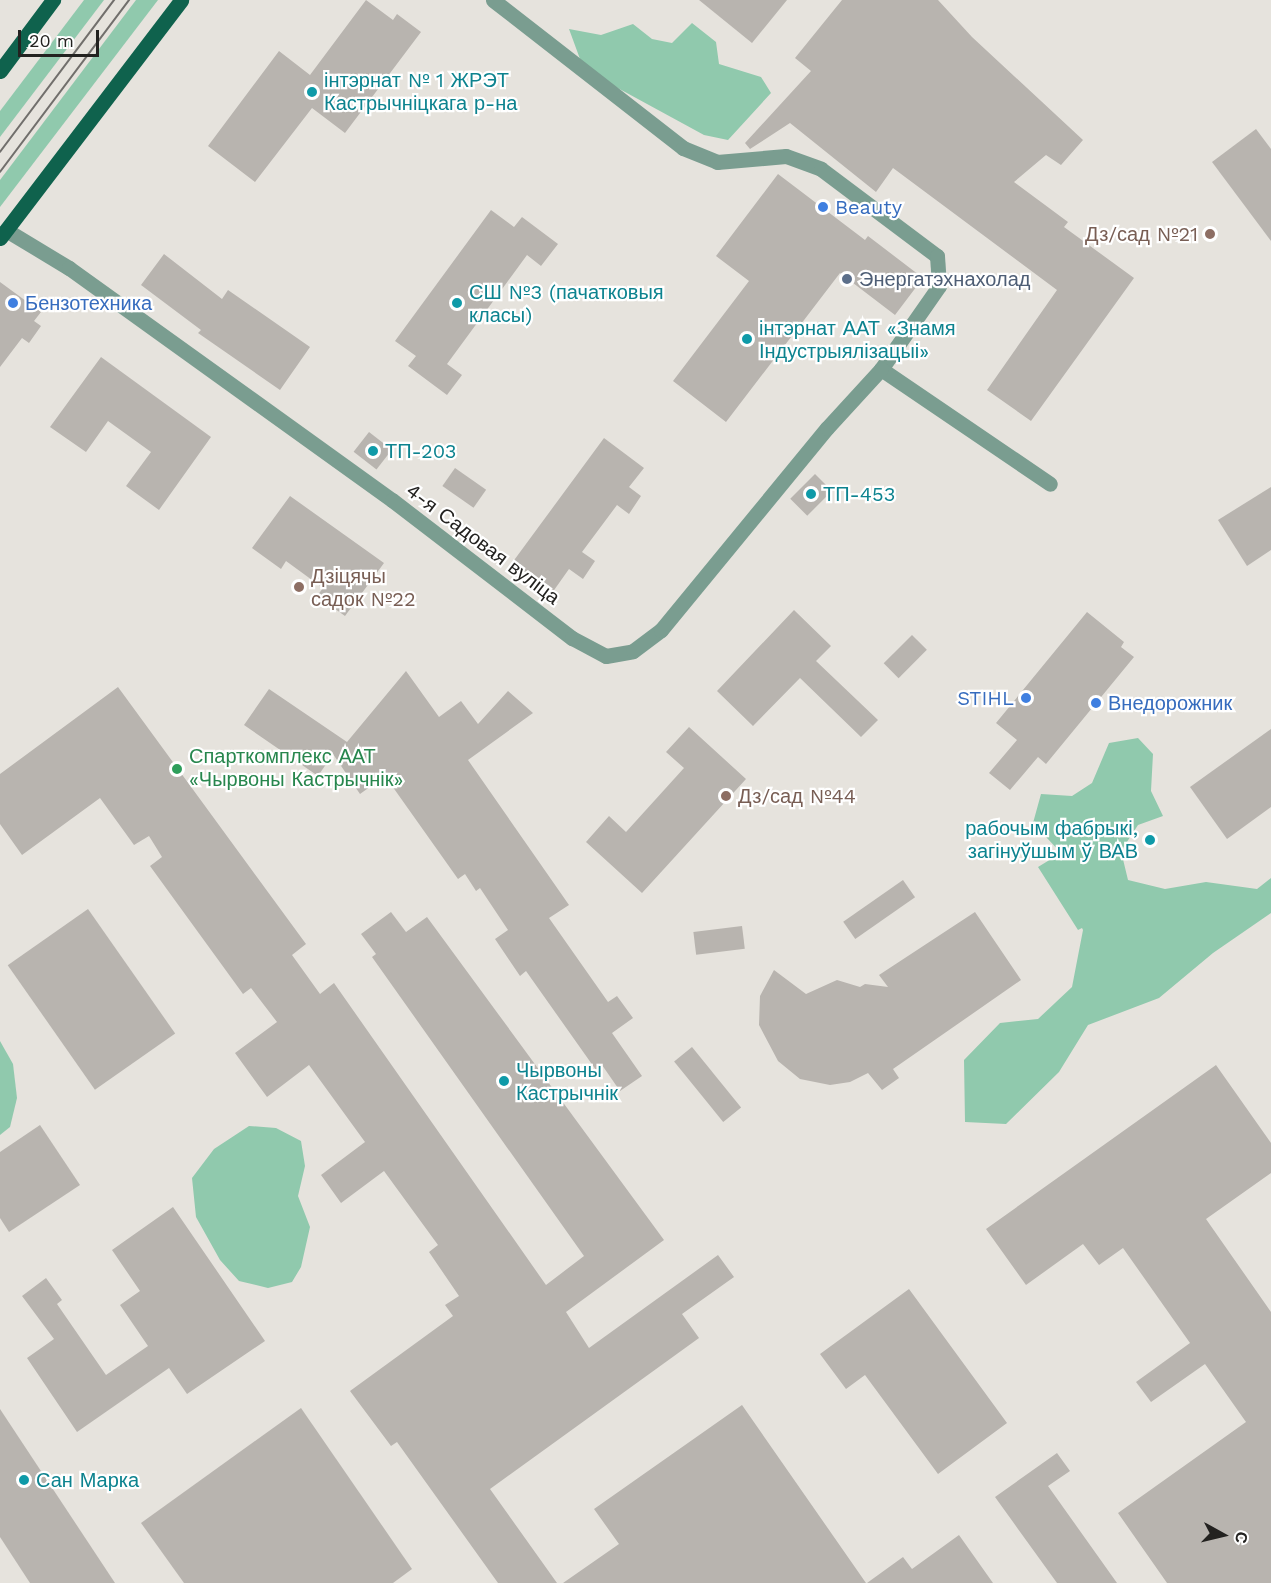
<!DOCTYPE html>
<meta charset="utf-8">
<style>
body{margin:0}
#map{position:relative;width:1271px;height:1583px;overflow:hidden;background:#e6e3dd;font-family:"Work Sans",sans-serif}
div>[style]{position:absolute}
.green>*{inset:0;background:#90c9ad}
.building>*{inset:0;background:#b8b4af;transform-origin:0 0}
.street>*{height:15px;margin:-7.5px;padding:0 7.5px;transform-origin:7.5px;border-radius:7.5px;background:#7a9d90}
.primary>*{height:15px;margin:-7.5px;padding:0 7.5px;transform-origin:7.5px;border-radius:7.5px;background:#0f624d}
.tram>*{height:1.5px;margin:-0.75px;padding:0 0.75px;transform-origin:0.75px;border-radius:0.75px;background:#716f6c}
.dots>*{width:16px;height:16px;translate:-50% -50%;box-sizing:border-box;border:3px solid #fff;border-radius:50%}
span{translate:-50% -50%;white-space:nowrap;text-align:center;line-height:1.15;-webkit-text-stroke:4.5px #fff;paint-order:stroke}
.culture-label{font-size:20px;color:#0d838f}
.left{translate:0 -50%;text-align:left}
.right{translate:-100% -50%;text-align:right}
.shop-label{font-size:20px;color:#366cbe}
.education-label{font-size:20px;color:#785e54}
.service-label{font-size:20px;color:#4e5e75}
.street-label{font-size:20px;color:#232220}
.leisure-label{font-size:20px;color:#27864d}
.north{position:absolute;left:1193px;top:1505px;width:60px;height:60px;-webkit-text-stroke:4px #fff;paint-order:stroke;rotate:98deg;font-size:16px;font-weight:700;line-height:24px;text-align:center;color:#232220}
.north::after{content:'';display:block;margin:auto;width:21px;height:27px;background:#232220;clip-path:polygon(50% 0,100% 100%,50% 72%,0 100%)}
.scale{position:absolute;left:18px;top:30px;width:81px;height:27px;box-sizing:border-box;border:3px solid #232220;border-top:0;padding-left:8px;font-size:18px;line-height:21px;white-space:nowrap;color:#232220;-webkit-text-stroke:4px #fff;paint-order:stroke}
</style>
<div id="map">
<div class="green">
<div style="clip-path:polygon(84px 0,104px 0,0 137px,0 111px)"></div>
<div style="clip-path:polygon(136px 0,158px 0,0 207px,0 180px)"></div>
<div style="clip-path:polygon(692px 23px,716px 42px,719px 64px,761px 77px,771px 93px,728px 140px,704px 135px,603px 80px,580px 59px,569px 29px,601px 35px,633px 24px,652px 39px,672px 43px)"></div>
<div style="clip-path:polygon(1138px 738px,1153px 754px,1151px 791px,1163px 816px,1138px 825px,1121px 851px,1128px 880px,1165px 889px,1206px 882px,1257px 889px,1271px 878px,1271px 913px,1213px 953px,1159px 998px,1088px 1025px,1059px 1072px,1006px 1124px,965px 1122px,964px 1060px,1000px 1023px,1038px 1019px,1072px 987px,1083px 930px,1082px 928px,1078px 930px,1038px 867px,1061px 853px,1033px 823px,1041px 794px,1072px 796px,1092px 783px,1109px 743px)"></div>
<div style="clip-path:polygon(0 1041px,13px 1064px,17px 1098px,10px 1127px,0 1135px)"></div>
<div style="clip-path:polygon(249px 1126px,276px 1128px,301px 1141px,305px 1166px,298px 1196px,310px 1227px,301px 1267px,292px 1282px,268px 1288px,239px 1281px,220px 1260px,196px 1217px,192px 1178px,214px 1149px)"></div>
</div>
<div class="building">
<div style="clip-path:polygon(366px 0,393px 20px,397px 14px,421px 32px,345px 133px,312px 108px,255px 182px,208px 146px,279px 51px,310px 75px)"></div>
<div style="clip-path:polygon(699px 0,787px 0,752px 43px)"></div>
<div style="clip-path:polygon(842px 0,938px 0,972px 37px,1083px 140px,1061px 165px,1046px 155px,1014px 182px,1068px 222px,1064px 227px,1134px 278px,1031px 421px,987px 390px,1057px 290px,893px 168px,876px 192px,790px 123px,750px 149px,745px 143px,811px 71px,795px 58px)"></div>
<div style="clip-path:polygon(1256px 129px,1271px 149px,1271px 241px,1212px 162px)"></div>
<div style="clip-path:polygon(778px 174px,865px 240px,868px 236px,923px 278px,895px 315px,840px 273px,726px 422px,673px 381px,749px 281px,716px 256px)"></div>
<div style="clip-path:polygon(491px 210px,514px 227px,522px 217px,558px 244px,541px 266px,527px 255px,447px 364px,462px 375px,447px 395px,408px 366px,416px 356px,395px 341px)"></div>
<div style="clip-path:polygon(164px 254px,222px 299px,228px 290px,310px 347px,280px 390px,198px 333px,201px 330px,141px 285px)"></div>
<div style="clip-path:polygon(0 282px,41px 312px,34px 321px,41px 326px,29px 343px,22px 338px,0 367px)"></div>
<div style="clip-path:polygon(101px 357px,211px 437px,159px 510px,126px 486px,151px 452px,108px 421px,86px 452px,50px 427px)"></div>
<div style="left:369px;top:432px;width:29px;height:25px;rotate:38deg"></div>
<div style="clip-path:polygon(604px 438px,644px 468px,629px 487px,641px 496px,629px 514px,617px 505px,582px 552px,595px 561px,583px 579px,569px 569px,552px 593px,512px 563px)"></div>
<div style="left:455px;top:468px;width:38px;height:22px;rotate:35deg"></div>
<div style="left:815px;top:474px;width:24px;height:35px;rotate:45deg"></div>
<div style="clip-path:polygon(1271px 487px,1271px 550px,1247px 566px,1218px 520px)"></div>
<div style="clip-path:polygon(290px 496px,384px 563px,345px 616px,317px 596px,323px 588px,286px 561px,281px 569px,252px 548px)"></div>
<div style="clip-path:polygon(794px 610px,831px 646px,816px 661px,878px 720px,861px 737px,800px 678px,753px 726px,717px 691px)"></div>
<div style="clip-path:polygon(1087px 612px,1124px 642px,1121px 647px,1134px 657px,1046px 764px,1038px 757px,1010px 790px,989px 773px,1017px 740px,996px 723px)"></div>
<div style="left:912px;top:635px;width:21px;height:40px;rotate:45deg"></div>
<div style="clip-path:polygon(406px 671px,439px 717px,461px 701px,478px 724px,508px 691px,533px 713px,468px 760px,569px 905px,549px 918px,608px 1002px,617px 996px,633px 1018px,612px 1033px,642px 1076px,620px 1091px,602px 1065px,596px 1070px,526px 971px,520px 976px,495px 939px,508px 930px,480px 888px,476px 891px,465px 874px,458px 879px,385px 776px,360px 794px,333px 754px,318px 776px,244px 725px,269px 689px,347px 742px)"></div>
<div style="clip-path:polygon(118px 687px,306px 944px,292px 955px,320px 994px,334px 983px,546px 1285px,584px 1256px,372px 957px,376px 954px,361px 934px,391px 912px,406px 932px,427px 917px,664px 1240px,566px 1312px,589px 1348px,718px 1255px,734px 1277px,682px 1314px,699px 1338px,490px 1489px,557px 1583px,498px 1583px,397px 1442px,391px 1446px,350px 1391px,453px 1316px,445px 1305px,459px 1296px,429px 1252px,438px 1245px,384px 1171px,341px 1203px,321px 1175px,365px 1142px,309px 1065px,267px 1097px,235px 1053px,277px 1022px,251px 988px,243px 994px,150px 866px,162px 857px,149px 836px,134px 845px,100px 798px,22px 855px,0 824px,0 774px)"></div>
<div style="clip-path:polygon(689px 727px,746px 779px,642px 893px,586px 842px,609px 816px,626px 832px,684px 768px,666px 752px)"></div>
<div style="clip-path:polygon(1271px 729px,1271px 807px,1227px 839px,1190px 787px)"></div>
<div style="left:903px;top:880px;width:21px;height:73px;rotate:55deg"></div>
<div style="left:88px;top:909px;width:152px;height:98px;rotate:55deg"></div>
<div style="clip-path:polygon(975px 912px,1021px 980px,893px 1069px,899px 1078px,882px 1090px,868px 1073px,850px 1082px,830px 1085px,800px 1079px,778px 1061px,759px 1025px,760px 996px,774px 970px,806px 994px,837px 980px,860px 987px,865px 984px,888px 987px,879px 975px)"></div>
<div style="left:742px;top:926px;width:23px;height:49px;rotate:83deg"></div>
<div style="left:692px;top:1047px;width:78px;height:23px;rotate:51deg"></div>
<div style="clip-path:polygon(1216px 1065px,1271px 1143px,1271px 1173px,1206px 1219px,1271px 1312px,1271px 1583px,1167px 1583px,1118px 1513px,1246px 1422px,1205px 1364px,1151px 1402px,1136px 1382px,1190px 1343px,1123px 1248px,1099px 1265px,1083px 1244px,1026px 1285px,986px 1229px)"></div>
<div style="clip-path:polygon(40px 1125px,80px 1185px,9px 1232px,0 1218px,0 1152px)"></div>
<div style="clip-path:polygon(173px 1207px,265px 1341px,187px 1394px,169px 1368px,77px 1432px,27px 1358px,54px 1339px,22px 1296px,46px 1278px,62px 1300px,57px 1304px,106px 1375px,148px 1346px,120px 1305px,140px 1291px,112px 1250px)"></div>
<div style="clip-path:polygon(909px 1289px,1007px 1423px,938px 1474px,865px 1375px,846px 1389px,820px 1354px)"></div>
<div style="clip-path:polygon(742px 1405px,866px 1583px,563px 1583px,619px 1544px,594px 1509px)"></div>
<div style="clip-path:polygon(301px 1408px,412px 1569px,393px 1583px,184px 1583px,141px 1523px)"></div>
<div style="clip-path:polygon(0 1409px,115px 1583px,30px 1583px,0 1537px)"></div>
<div style="clip-path:polygon(1057px 1453px,1070px 1471px,1048px 1486px,1117px 1583px,1057px 1583px,995px 1497px)"></div>
<div style="clip-path:polygon(959px 1535px,993px 1583px,867px 1583px,903px 1557px,912px 1569px)"></div>
</div>
<div class="street">
<div style="left:493px;top:0;width:241px;rotate:37.9deg"></div>
<div style="left:683px;top:148px;width:37px;rotate:22deg"></div>
<div style="left:717px;top:162px;width:69px;rotate:-5deg"></div>
<div style="left:786px;top:156px;width:37px;rotate:20deg"></div>
<div style="left:821px;top:169px;width:145px;rotate:36.9deg"></div>
<div style="left:937px;top:256px;width:30px;rotate:86deg"></div>
<div style="left:939px;top:286px;width:101px;rotate:124.9deg"></div>
<div style="left:881px;top:369px;width:204px;rotate:34.2deg"></div>
<div style="left:6px;top:230px;width:74px;rotate:31.1deg"></div>
<div style="left:69px;top:268px;width:398px;rotate:35.7deg"></div>
<div style="left:392px;top:500px;width:227px;rotate:37.5deg"></div>
<div style="left:572px;top:638px;width:38px;rotate:28deg"></div>
<div style="left:606px;top:656px;width:27px;rotate:-10deg"></div>
<div style="left:633px;top:651px;width:35px;rotate:-37deg"></div>
<div style="left:661px;top:630px;width:261px;rotate:-50.6deg"></div>
<div style="left:827px;top:428px;width:80px;rotate:-47.5deg"></div>
</div>
<div class="primary">
<div style="left:0;top:71px;width:89px;rotate:-53.3deg"></div>
<div style="left:0;top:238px;width:299px;rotate:-52.7deg"></div>
</div>
<div class="tram">
<div style="left:0;top:152px;width:190px;rotate:-53.1deg"></div>
<div style="left:0;top:172px;width:215px;rotate:-53.1deg"></div>
</div>
<div class="dots">
<div style="left:312px;top:92px;background:#0f9aa8"></div>
<div style="left:823px;top:207px;background:#3f7fe0"></div>
<div style="left:1210px;top:234px;background:#8d6e63"></div>
<div style="left:847px;top:279px;background:#5c6f8a"></div>
<div style="left:13px;top:303px;background:#3f7fe0"></div>
<div style="left:457px;top:303px;background:#0f9aa8"></div>
<div style="left:747px;top:339px;background:#0f9aa8"></div>
<div style="left:373px;top:451px;background:#0f9aa8"></div>
<div style="left:811px;top:494px;background:#0f9aa8"></div>
<div style="left:299px;top:587px;background:#8d6e63"></div>
<div style="left:1026px;top:698px;background:#3f7fe0"></div>
<div style="left:1096px;top:703px;background:#3f7fe0"></div>
<div style="left:177px;top:769px;background:#2e9e5b"></div>
<div style="left:726px;top:796px;background:#8d6e63"></div>
<div style="left:1150px;top:840px;background:#0f9aa8"></div>
<div style="left:504px;top:1081px;background:#0f9aa8"></div>
<div style="left:24px;top:1480px;background:#0f9aa8"></div>
</div>
<div class="culture-label">
<span class="left" style="left:324px;top:92px">інтэрнат № 1 ЖРЭТ<br>Кастрычніцкага р-на</span>
<span class="left" style="left:469px;top:304px">СШ №3 (пачатковыя<br>класы)</span>
<span class="left" style="left:759px;top:340px">інтэрнат ААТ «Знамя<br>Індустрыялізацыі»</span>
<span class="left" style="left:385px;top:451px">ТП-203</span>
<span class="left" style="left:823px;top:494px">ТП-453</span>
<span class="right" style="left:1138px;top:840px">рабочым фабрыкі,<br>загінуўшым ў ВАВ</span>
<span class="left" style="left:516px;top:1082px">Чырвоны<br>Кастрычнік</span>
<span class="left" style="left:36px;top:1480px">Сан Марка</span>
</div>
<div class="shop-label">
<span class="left" style="left:835px;top:207px">Beauty</span>
<span class="left" style="left:25px;top:303px">Бензотехника</span>
<span class="right" style="left:1014px;top:698px">STIHL</span>
<span class="left" style="left:1108px;top:703px">Внедорожник</span>
</div>
<div class="education-label">
<span class="right" style="left:1198px;top:234px">Дз/сад №21</span>
<span class="left" style="left:311px;top:588px">Дзіцячы<br>садок №22</span>
<span class="left" style="left:738px;top:796px">Дз/сад №44</span>
</div>
<div class="service-label">
<span class="left" style="left:859px;top:279px">Энергатэхнахолад</span>
</div>
<div class="street-label">
<span style="left:483px;top:544px;rotate:37deg">4-я Садовая вуліца</span>
</div>
<div class="leisure-label">
<span class="left" style="left:189px;top:768px">Спарткомплекс ААТ<br>«Чырвоны Кастрычнік»</span>
</div>
<div class="north">С</div>
<div class="scale">20 m</div>
</div>
